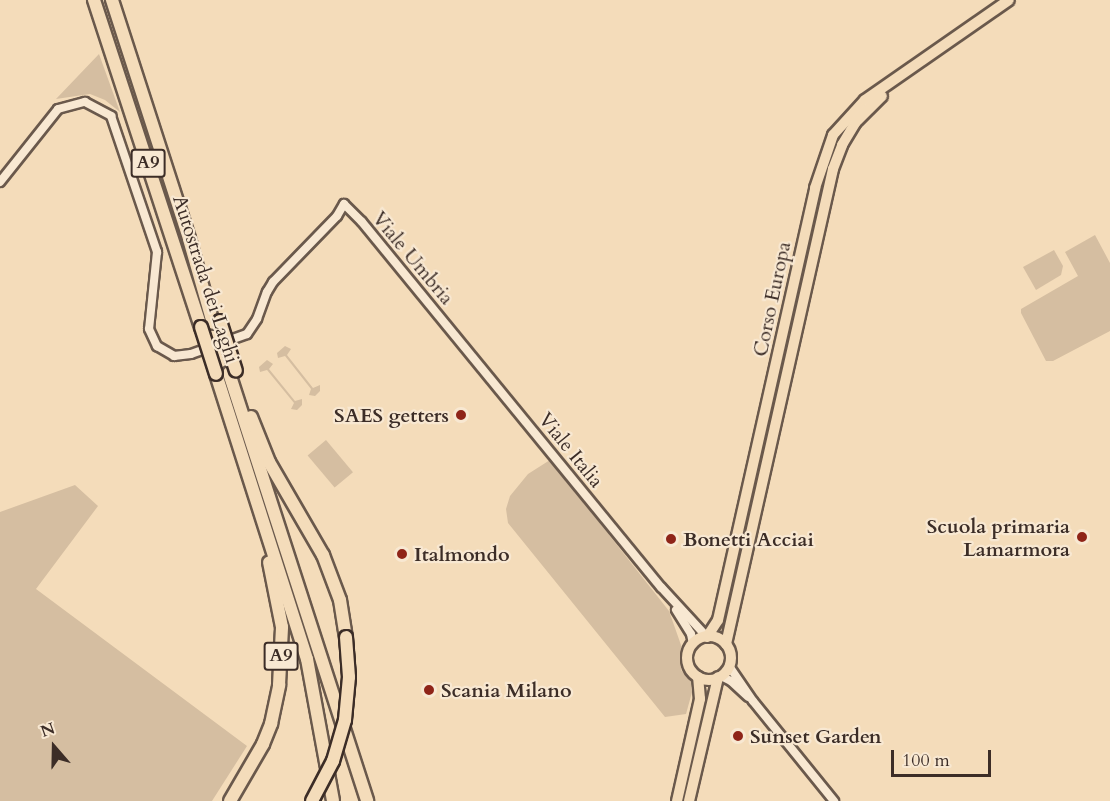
<!DOCTYPE html>
<style>
body{margin:0}
#map{position:relative;width:1110px;height:801px;overflow:hidden;background:#f4dcba;font-family:Cardo,serif}
div>[style]{position:absolute}
.green>*{inset:0;background:#d5bea1;transform-origin:0 0}
.roads{filter:drop-shadow(2px 0 #6a594c) drop-shadow(-2px 0 #6a594c) drop-shadow(0 2px #6a594c) drop-shadow(0 -2px #6a594c)}
.minor>*{height:8px;margin:-4px;padding:0 4px;transform-origin:4px;border-radius:4px;background:#f8e8d2}
.major>*{height:10px;margin:-5px;padding:0 5px;transform-origin:5px;border-radius:5px;background:#f4dcba}
.major>.ring{margin:-5px;padding:0;box-sizing:content-box;background:none;border:10px solid #f4dcba;border-radius:50%}
.highway>*{height:12px;margin:-6px;padding:0 6px;transform-origin:6px;border-radius:6px;background:#f4dcba}
.bridges{filter:drop-shadow(2px 0 #3c2d27) drop-shadow(-2px 0 #3c2d27) drop-shadow(0 2px #3c2d27) drop-shadow(0 -2px #3c2d27)}
.highway-bridge>*{height:12px;margin:-6px;padding:0 6px;transform-origin:6px;border-radius:6px;background:#f4dcba}
.dots>*{width:16px;height:16px;translate:-50% -50%;box-sizing:border-box;border:3px solid #f8e8d2;border-radius:50%}
span{translate:-50% -50%;white-space:nowrap;text-align:center;line-height:1.15;-webkit-text-stroke:4.5px #f8e8d2;paint-order:stroke}
.shield-label span{padding:2px 4px;background:#f8e8d2;border:2px solid;border-radius:4px;-webkit-text-stroke-width:0}
.shield-label{font-size:18px;color:#3c2d27;font-weight:700}
.street-label{font-size:20px;color:#3c2d27}
.poi-label{font-size:20px;color:#3c2d27;font-weight:700}
.right{translate:-100% -50%;text-align:right}
.left{translate:0 -50%;text-align:left}
.north{position:absolute;left:24px;top:717px;width:60px;height:60px;-webkit-text-stroke:4px #f8e8d2;paint-order:stroke;rotate:340deg;font-size:16px;font-weight:700;line-height:24px;text-align:center;color:#3c2d27}
.north::after{content:'';display:block;margin:auto;width:21px;height:27px;background:#3c2d27;clip-path:polygon(50% 0,100% 100%,50% 72%,0 100%)}
.scale{position:absolute;left:891px;top:750px;width:100px;height:27px;box-sizing:border-box;border:3px solid #3c2d27;border-top:0;padding-left:8px;font-size:18px;line-height:21px;white-space:nowrap;color:#3c2d27;-webkit-text-stroke:4px #f8e8d2;paint-order:stroke}
</style>
<div id="map">
<div class="green">
<div style="clip-path:polygon(99px 54px,120px 112px,105px 100px,90px 94px,56px 99px)"></div>
<div style="clip-path:polygon(1095px 235px,1110px 263px,1110px 331px,1053px 361px,1046px 361px,1021px 313px,1021px 309px,1078px 276px,1065px 252px)"></div>
<div style="clip-path:polygon(1054px 250px,1063px 266px,1061px 275px,1036px 290px,1023px 267px)"></div>
<div style="clip-path:polygon(285px 346px,291px 349px,287px 355px,313px 388px,320px 385px,320px 391px,315px 396px,309px 395px,311px 389px,285px 356px,278px 358px,277px 353px)"></div>
<div style="clip-path:polygon(267px 360px,273px 364px,269px 369px,295px 401px,302px 399px,302px 405px,297px 410px,291px 409px,294px 403px,267px 370px,260px 372px,259px 367px)"></div>
<div style="left:326px;top:440px;width:42px;height:24px;rotate:50deg"></div>
<div style="clip-path:polygon(550px 460px,669px 611px,681px 645px,681px 670px,694px 685px,686px 714px,665px 717px,508px 523px,506px 509px,510px 496px,528px 474px)"></div>
<div style="clip-path:polygon(75px 485px,98px 506px,36px 589px,247px 746px,212px 801px,0 801px,0 512px)"></div>
</div>
<div class="roads">
<div class="minor">
<div style="left:0;top:182px;width:93px;rotate:-51.5deg"></div>
<div style="left:58px;top:109px;width:28px;rotate:-15deg"></div>
<div style="left:85px;top:102px;width:30px;rotate:28deg"></div>
<div style="left:111px;top:116px;width:144px;rotate:71.3deg"></div>
<div style="left:157px;top:252px;width:77px;rotate:95.9deg"></div>
<div style="left:149px;top:329px;width:19px;rotate:65deg"></div>
<div style="left:157px;top:346px;width:20px;rotate:30deg"></div>
<div style="left:174px;top:356px;width:17px;rotate:-7deg"></div>
<div style="left:191px;top:354px;width:59px;rotate:-19.7deg"></div>
<div style="left:247px;top:334px;width:18px;rotate:-56deg"></div>
<div style="left:257px;top:319px;width:29px;rotate:-70deg"></div>
<div style="left:267px;top:292px;width:12px;rotate:-59deg"></div>
<div style="left:273px;top:282px;width:92px;rotate:-45.9deg"></div>
<div style="left:337px;top:216px;width:14px;rotate:-60deg"></div>
<div style="left:344px;top:204px;width:25px;rotate:45deg"></div>
<div style="left:362px;top:222px;width:472px;rotate:50.7deg"></div>
<div style="left:661px;top:587px;width:68px;rotate:47.4deg"></div>
<div style="left:676px;top:610px;width:28px;rotate:58deg"></div>
<div style="left:691px;top:634px;width:10px;rotate:79deg"></div>
<div style="left:729px;top:666px;width:42px;rotate:55.6deg"></div>
<div style="left:753px;top:701px;width:129px;rotate:51deg"></div>
<div style="left:721px;top:676px;width:11px;rotate:27deg"></div>
<div style="left:731px;top:681px;width:23px;rotate:43deg"></div>
</div>
<div class="major">
<div class="ring" style="left:687px;top:636px;width:34px;height:34px"></div>
<div style="left:707px;top:637px;width:20px;rotate:-57deg"></div>
<div style="left:718px;top:620px;width:443px;rotate:-77.3deg"></div>
<div style="left:815px;top:188px;width:56px;rotate:-71.2deg"></div>
<div style="left:833px;top:135px;width:47px;rotate:-47.6deg"></div>
<div style="left:865px;top:100px;width:175px;rotate:-34.8deg"></div>
<div style="left:726px;top:644px;width:487px;rotate:-77.3deg"></div>
<div style="left:833px;top:169px;width:26px;rotate:-69deg"></div>
<div style="left:842px;top:145px;width:26px;rotate:-59deg"></div>
<div style="left:855px;top:123px;width:38px;rotate:-45deg"></div>
<div style="left:677px;top:801px;width:105px;rotate:-77.3deg"></div>
<div style="left:700px;top:699px;width:22px;rotate:-95deg"></div>
<div style="left:689px;top:801px;width:127px;rotate:-76.8deg"></div>
</div>
<div class="highway">
<div style="left:94px;top:0;width:344px;rotate:71.9deg"></div>
<div style="left:112px;top:0;width:251px;rotate:72.1deg"></div>
<div style="left:189px;top:239px;width:87px;rotate:74.1deg"></div>
<div style="left:229px;top:373px;width:450px;rotate:72.1deg"></div>
<div style="left:216px;top:374px;width:299px;rotate:72.3deg"></div>
<div style="left:307px;top:659px;width:144px;rotate:79.6deg"></div>
<div style="left:251px;top:417px;width:48px;rotate:68.2deg"></div>
<div style="left:269px;top:462px;width:108px;rotate:59.9deg"></div>
<div style="left:323px;top:555px;width:48px;rotate:69.3deg"></div>
<div style="left:340px;top:600px;width:37px;rotate:81deg"></div>
<div style="left:230px;top:801px;width:66px;rotate:-59.9deg"></div>
<div style="left:263px;top:744px;width:22px;rotate:-68deg"></div>
<div style="left:271px;top:724px;width:40px;rotate:-78deg"></div>
<div style="left:279px;top:685px;width:58px;rotate:-87deg"></div>
<div style="left:282px;top:627px;width:66px;rotate:-101.3deg"></div>
</div>
</div>
<div class="bridges">
<div class="highway-bridge">
<div style="left:220px;top:321px;width:52px;rotate:72.3deg"></div>
<div style="left:201px;top:327px;width:49px;rotate:72.3deg"></div>
<div style="left:312px;top:801px;width:45px;rotate:-62.3deg"></div>
<div style="left:333px;top:761px;width:43px;rotate:-73.7deg"></div>
<div style="left:345px;top:720px;width:43px;rotate:-84.7deg"></div>
<div style="left:349px;top:677px;width:40px;rotate:-94.3deg"></div>
</div>
</div>
<div class="dots">
<div style="left:461px;top:415px;background:#8f2418"></div>
<div style="left:1082px;top:537px;background:#8f2418"></div>
<div style="left:671px;top:539px;background:#8f2418"></div>
<div style="left:402px;top:554px;background:#8f2418"></div>
<div style="left:429px;top:690px;background:#8f2418"></div>
<div style="left:738px;top:736px;background:#8f2418"></div>
</div>
<div class="shield-label">
<span style="left:148px;top:163px">A9</span>
<span style="left:281px;top:656px">A9</span>
</div>
<div class="street-label">
<span style="left:413px;top:258px;rotate:50deg">Viale Umbria</span>
<span style="left:206px;top:279px;rotate:72deg">Autostrada dei Laghi</span>
<span style="left:772px;top:299px;rotate:-78deg">Corso Europa</span>
<span style="left:571px;top:450px;rotate:51deg">Viale Italia</span>
</div>
<div class="poi-label">
<span class="right" style="left:449px;top:415px">SAES getters</span>
<span class="right" style="left:1070px;top:538px">Scuola primaria<br>Lamarmora</span>
<span class="left" style="left:683px;top:539px">Bonetti Acciai</span>
<span class="left" style="left:414px;top:554px">Italmondo</span>
<span class="left" style="left:441px;top:690px">Scania Milano</span>
<span class="left" style="left:750px;top:736px">Sunset Garden</span>
</div>
<div class="north">N</div>
<div class="scale">100 m</div>
</div>
